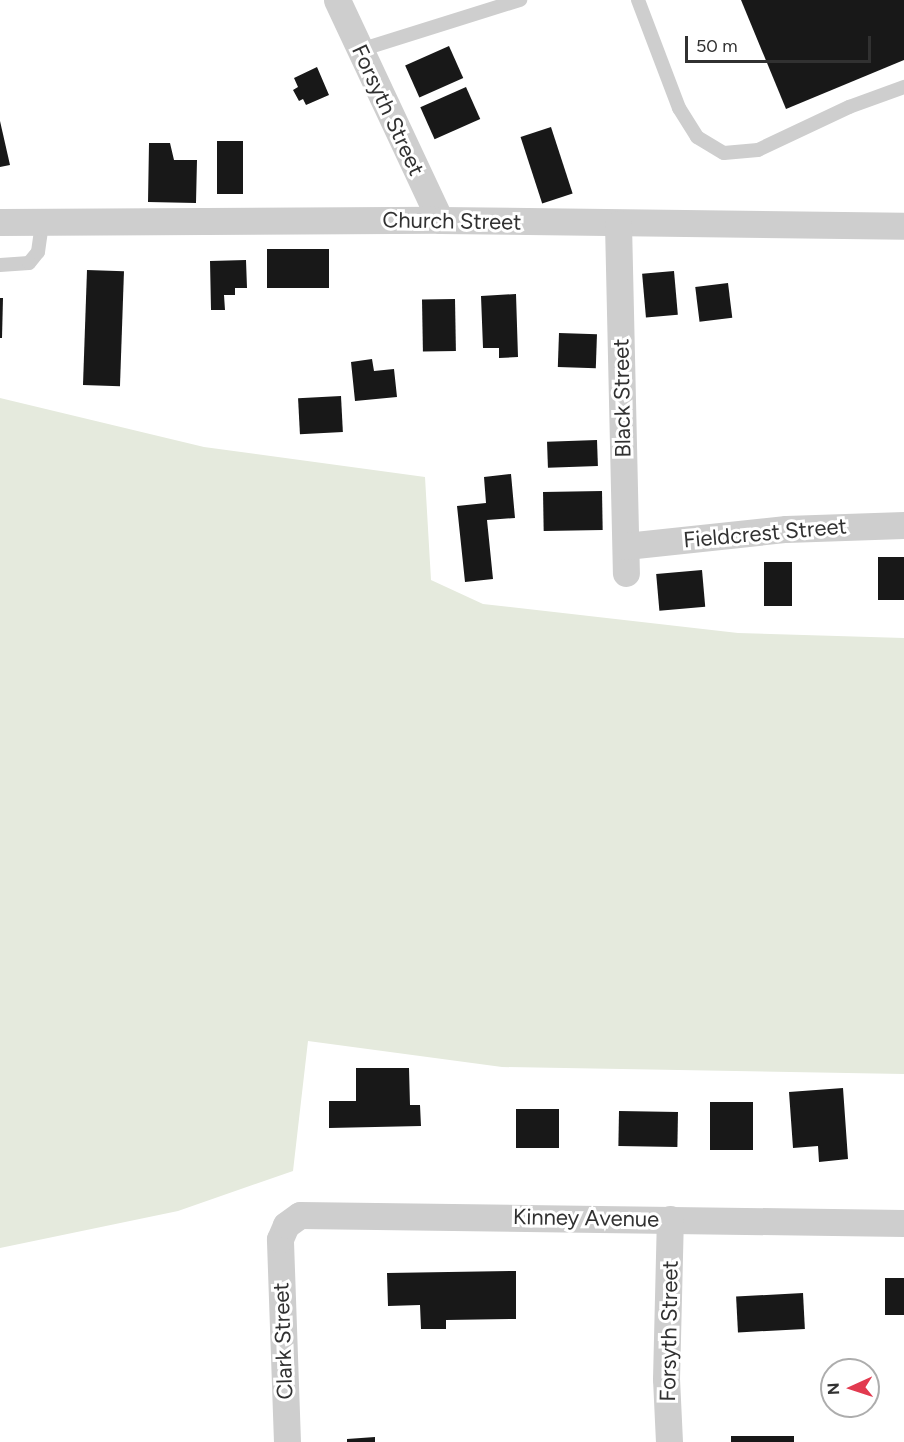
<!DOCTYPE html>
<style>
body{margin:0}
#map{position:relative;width:904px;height:1442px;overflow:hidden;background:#fff;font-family:Figtree,sans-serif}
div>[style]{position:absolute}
.green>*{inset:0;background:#e5eadd}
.building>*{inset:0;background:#181818;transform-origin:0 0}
.lane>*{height:14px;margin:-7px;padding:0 7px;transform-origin:7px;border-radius:7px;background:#cecece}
.street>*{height:27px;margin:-13.5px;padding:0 13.5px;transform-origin:13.5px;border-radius:13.5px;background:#cecece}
span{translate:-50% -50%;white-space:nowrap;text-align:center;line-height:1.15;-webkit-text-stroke:6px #fff;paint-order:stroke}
.street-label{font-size:22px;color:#313131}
.north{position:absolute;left:820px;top:1358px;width:60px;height:60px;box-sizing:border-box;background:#fff;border:2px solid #adadad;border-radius:50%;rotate:267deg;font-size:16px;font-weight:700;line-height:24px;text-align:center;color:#313131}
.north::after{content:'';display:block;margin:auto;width:21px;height:27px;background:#e23a4f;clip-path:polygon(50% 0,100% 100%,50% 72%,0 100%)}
.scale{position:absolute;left:685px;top:36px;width:186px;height:27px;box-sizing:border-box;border:3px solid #313131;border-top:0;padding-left:8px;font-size:18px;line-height:21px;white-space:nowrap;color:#313131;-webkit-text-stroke:4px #fff;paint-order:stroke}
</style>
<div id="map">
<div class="green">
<div style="clip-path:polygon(0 398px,204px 447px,425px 477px,431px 580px,483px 604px,738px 633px,904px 638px,904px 1074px,502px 1067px,308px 1041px,293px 1171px,178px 1211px,0 1248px)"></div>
</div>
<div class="building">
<div style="clip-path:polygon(741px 0,904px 0,904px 60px,786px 109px)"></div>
<div style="left:449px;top:46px;width:35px;height:48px;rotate:66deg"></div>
<div style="clip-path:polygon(317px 67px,329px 95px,306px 105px,303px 99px,299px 101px,293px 90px,298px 87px,294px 78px)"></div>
<div style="left:466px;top:87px;width:35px;height:50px;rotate:66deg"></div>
<div style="clip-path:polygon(0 121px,10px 165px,0 167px)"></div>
<div style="left:551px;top:127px;width:70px;height:32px;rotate:72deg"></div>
<div style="left:217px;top:141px;width:26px;height:53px"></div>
<div style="clip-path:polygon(149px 143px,170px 143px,174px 160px,197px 160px,196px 203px,148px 202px)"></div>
<div style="left:267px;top:249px;width:62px;height:39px"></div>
<div style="clip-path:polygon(246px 260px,247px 288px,235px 288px,235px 295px,224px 295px,225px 310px,211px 310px,210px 261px)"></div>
<div style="left:87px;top:270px;width:37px;height:115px;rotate:2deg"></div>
<div style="left:674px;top:271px;width:44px;height:32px;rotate:85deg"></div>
<div style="left:728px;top:283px;width:35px;height:33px;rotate:83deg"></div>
<div style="clip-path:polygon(516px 294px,518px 357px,499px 358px,499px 348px,483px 348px,481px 296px)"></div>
<div style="clip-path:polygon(0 298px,3px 298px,2px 338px,0 338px)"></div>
<div style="left:455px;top:299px;width:52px;height:33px;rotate:89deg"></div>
<div style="left:559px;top:333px;width:38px;height:34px;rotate:2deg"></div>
<div style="clip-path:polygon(372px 359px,374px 371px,394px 369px,397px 397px,355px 401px,351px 362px)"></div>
<div style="left:341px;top:396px;width:36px;height:43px;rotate:87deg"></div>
<div style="left:597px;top:440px;width:26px;height:50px;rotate:88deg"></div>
<div style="clip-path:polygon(511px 474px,515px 518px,487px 520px,493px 579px,465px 582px,457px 506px,486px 503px,484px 477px)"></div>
<div style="left:602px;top:491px;width:39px;height:59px;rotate:89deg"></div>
<div style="left:904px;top:557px;width:43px;height:26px;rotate:90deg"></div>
<div style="left:764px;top:562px;width:28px;height:44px"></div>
<div style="left:702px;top:570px;width:37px;height:46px;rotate:85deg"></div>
<div style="clip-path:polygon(356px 1068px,409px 1068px,410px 1105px,420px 1105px,421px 1126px,329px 1128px,329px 1101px,356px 1101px)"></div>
<div style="clip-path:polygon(843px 1088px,848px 1159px,819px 1162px,818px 1146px,793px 1148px,789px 1092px)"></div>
<div style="left:710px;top:1102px;width:43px;height:48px"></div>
<div style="left:559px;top:1109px;width:39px;height:43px;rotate:90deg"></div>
<div style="left:619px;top:1111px;width:59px;height:35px;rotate:1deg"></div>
<div style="clip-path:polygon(516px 1271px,516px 1319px,446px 1320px,446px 1329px,421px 1329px,420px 1305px,388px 1306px,387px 1273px)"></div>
<div style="left:904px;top:1278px;width:37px;height:19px;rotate:90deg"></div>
<div style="left:803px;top:1293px;width:36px;height:67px;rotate:87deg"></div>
<div style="left:731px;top:1436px;width:63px;height:6px"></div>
<div style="clip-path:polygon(375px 1437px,375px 1442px,347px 1442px,347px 1439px)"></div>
</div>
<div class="lane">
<div style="left:638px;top:0;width:116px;rotate:69.2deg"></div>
<div style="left:679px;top:108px;width:34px;rotate:58deg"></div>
<div style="left:697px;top:137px;width:31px;rotate:31deg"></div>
<div style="left:724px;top:153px;width:34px;rotate:-5deg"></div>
<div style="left:758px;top:150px;width:101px;rotate:-25.3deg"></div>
<div style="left:849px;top:107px;width:59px;rotate:-20deg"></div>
<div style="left:360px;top:50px;width:168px;rotate:-17.4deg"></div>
<div style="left:0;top:265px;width:29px;rotate:-4deg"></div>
<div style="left:29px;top:263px;width:14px;rotate:-51deg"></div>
<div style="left:38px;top:252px;width:30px;rotate:-82deg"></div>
</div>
<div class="street">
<div style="left:337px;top:0;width:243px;rotate:64.9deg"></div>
<div style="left:0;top:222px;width:440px;rotate:-0.3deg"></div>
<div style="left:440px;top:220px;width:464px;rotate:0.7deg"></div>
<div style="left:618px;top:224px;width:349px;rotate:88.7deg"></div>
<div style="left:626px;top:546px;width:161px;rotate:-6.1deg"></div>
<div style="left:786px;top:529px;width:118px;rotate:-1.9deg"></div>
<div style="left:287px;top:1442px;width:203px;rotate:-92deg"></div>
<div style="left:280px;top:1239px;width:15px;rotate:-67deg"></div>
<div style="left:286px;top:1225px;width:17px;rotate:-36deg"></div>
<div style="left:300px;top:1215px;width:604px;rotate:0.76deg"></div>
<div style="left:669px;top:1442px;width:63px;rotate:-92.7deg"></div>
<div style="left:666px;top:1379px;width:160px;rotate:-88.6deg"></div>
</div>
<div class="street-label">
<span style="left:388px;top:110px;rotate:65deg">Forsyth Street</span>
<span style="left:452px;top:221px;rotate:1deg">Church Street</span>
<span style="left:622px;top:398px;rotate:-91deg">Black Street</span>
<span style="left:765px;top:533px;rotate:-5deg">Fieldcrest Street</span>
<span style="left:586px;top:1218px;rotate:1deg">Kinney Avenue</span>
<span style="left:669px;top:1331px;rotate:-89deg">Forsyth Street</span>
<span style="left:283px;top:1341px;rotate:-92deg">Clark Street</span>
</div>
<div class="north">N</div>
<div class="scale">50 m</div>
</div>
